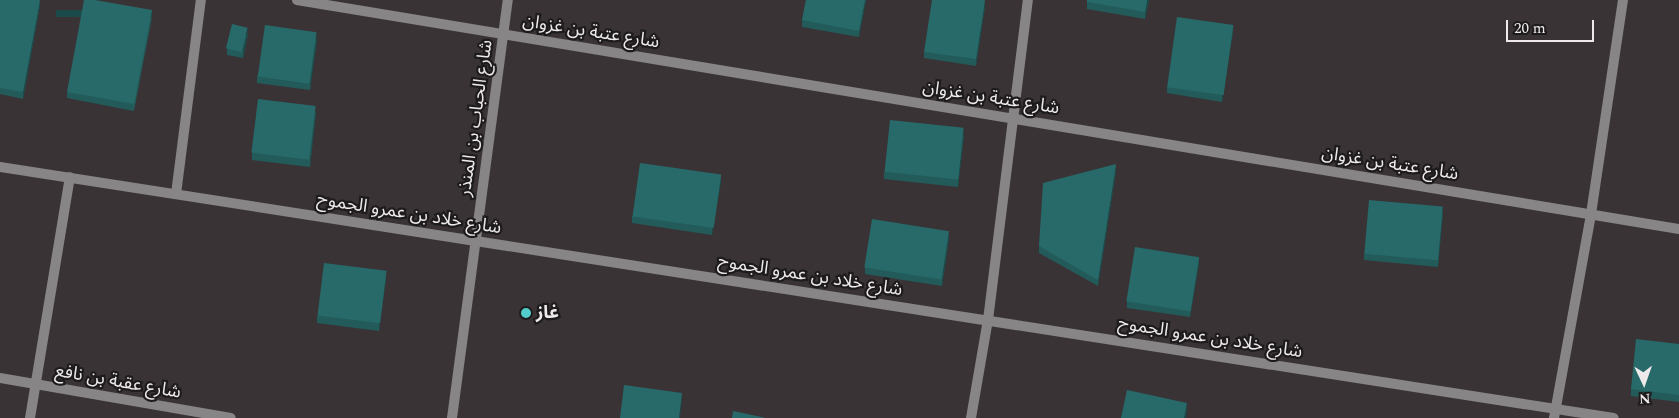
<!DOCTYPE html>
<meta charset="utf-8">
<style>
body{margin:0}
#map{position:relative;width:1679px;height:418px;overflow:hidden;background:#393336;font-family:Spectral,"Noto Sans Arabic",serif}
div>[style]{position:absolute}
.street>*{height:10px;margin:-5px;padding:0 5px;transform-origin:5px;border-radius:5px;background:#888586}
.wall>*{inset:0;background:#225b5a}
.shaded-wall>*{inset:0;background:#1b4a4a;transform-origin:0 0}
.building>*{inset:0;background:#276a69;transform-origin:0 0}
.dots>*{width:14px;height:14px;translate:-50% -50%;box-sizing:border-box;border:2px solid #1e1b1d;border-radius:50%}
span{translate:-50% -50%;white-space:nowrap;text-align:center;line-height:1.15;-webkit-text-stroke:4.5px #1e1b1d;paint-order:stroke}
.street-label{font-size:18px;color:#eeeaec}
.poi-label{font-size:18px;color:#eeeaec;font-weight:700}
.left{translate:0 -50%;text-align:left}
.north{position:absolute;left:1619px;top:358px;width:50px;height:50px;-webkit-text-stroke:4px #1e1b1d;paint-order:stroke;rotate:177deg;font-size:14px;font-weight:700;line-height:20px;text-align:center;color:#eeeaec}
.north::after{content:'';display:block;margin:auto;width:18px;height:22px;background:#eeeaec;clip-path:polygon(50% 0,100% 100%,50% 72%,0 100%)}
.scale{position:absolute;left:1506px;top:20px;width:88px;height:22px;box-sizing:border-box;border:2px solid #eeeaec;border-top:0;padding-left:6px;font-size:15px;line-height:18px;white-space:nowrap;color:#eeeaec;-webkit-text-stroke:4px #1e1b1d;paint-order:stroke}
</style>
<div id="map">
<div class="street">
<div style="left:297px;top:0;width:1401px;rotate:9.41deg"></div>
<div style="left:0;top:167px;width:1633px;rotate:8.84deg"></div>
<div style="left:176px;top:194px;width:196px;rotate:-82.7deg"></div>
<div style="left:0;top:378px;width:234px;rotate:9.8deg"></div>
<div style="left:30px;top:418px;width:244px;rotate:-80.6deg"></div>
<div style="left:452px;top:418px;width:422px;rotate:-82.4deg"></div>
<div style="left:971px;top:418px;width:99px;rotate:-80.2deg"></div>
<div style="left:988px;top:320px;width:322px;rotate:-82.9deg"></div>
<div style="left:1554px;top:418px;width:207px;rotate:-79.7deg"></div>
<div style="left:1591px;top:214px;width:216px;rotate:-81.5deg"></div>
</div>
<div class="wall">
<div style="clip-path:polygon(0 0,40px 5px,23px 99px,0 94px)"></div>
<div style="clip-path:polygon(806px 0,866px 0,859px 37px,802px 27px,802px 20px)"></div>
<div style="clip-path:polygon(1087px 0,1149px 0,1145px 19px,1087px 9px)"></div>
<div style="clip-path:polygon(985px 6px,976px 66px,924px 58px,924px 52px)"></div>
<div style="clip-path:polygon(152px 17px,134px 111px,67px 98px,67px 92px)"></div>
<div style="clip-path:polygon(1233px 31px,1222px 102px,1167px 93px,1167px 87px)"></div>
<div style="clip-path:polygon(248px 34px,243px 58px,227px 55px,227px 48px)"></div>
<div style="clip-path:polygon(317px 39px,310px 90px,257px 83px,257px 76px)"></div>
<div style="clip-path:polygon(316px 112px,310px 167px,252px 160px,252px 153px)"></div>
<div style="clip-path:polygon(964px 135px,958px 187px,884px 179px,884px 172px)"></div>
<div style="clip-path:polygon(1116px 171px,1098px 286px,1039px 253px,1039px 246px)"></div>
<div style="clip-path:polygon(721px 181px,712px 235px,632px 223px,632px 216px)"></div>
<div style="clip-path:polygon(1443px 213px,1438px 267px,1364px 260px,1364px 254px)"></div>
<div style="clip-path:polygon(949px 238px,942px 286px,865px 274px,865px 267px)"></div>
<div style="clip-path:polygon(1199px 263px,1190px 317px,1127px 308px,1127px 301px)"></div>
<div style="clip-path:polygon(386px 278px,379px 331px,317px 323px,317px 316px)"></div>
<div style="clip-path:polygon(1679px 344px,1679px 402px,1631px 396px,1631px 389px)"></div>
</div>
<div class="shaded-wall">
<div style="clip-path:polygon(40px 0,40px 5px,23px 99px,23px 92px)"></div>
<div style="clip-path:polygon(865px 0,866px 0,859px 37px,859px 31px)"></div>
<div style="clip-path:polygon(985px 0,985px 6px,976px 66px,976px 59px)"></div>
<div style="clip-path:polygon(1147px 0,1149px 0,1145px 19px,1145px 12px)"></div>
<div style="left:152px;top:10px;width:7px;height:96px;rotate:90deg"></div>
<div style="clip-path:polygon(1233px 25px,1233px 31px,1222px 102px,1222px 95px)"></div>
<div style="clip-path:polygon(248px 28px,248px 34px,243px 58px,243px 51px)"></div>
<div style="clip-path:polygon(317px 32px,317px 39px,310px 90px,310px 84px)"></div>
<div style="clip-path:polygon(316px 106px,316px 112px,310px 167px,310px 160px)"></div>
<div style="clip-path:polygon(964px 128px,964px 135px,958px 187px,958px 180px)"></div>
<div style="clip-path:polygon(1116px 164px,1116px 171px,1098px 286px,1098px 280px)"></div>
<div style="clip-path:polygon(721px 175px,721px 181px,712px 235px,712px 228px)"></div>
<div style="clip-path:polygon(1443px 206px,1443px 213px,1438px 267px,1438px 260px)"></div>
<div style="clip-path:polygon(949px 231px,949px 238px,942px 286px,942px 279px)"></div>
<div style="clip-path:polygon(1199px 257px,1199px 263px,1190px 317px,1190px 311px)"></div>
<div style="clip-path:polygon(386px 271px,386px 278px,379px 331px,379px 325px)"></div>
<div style="clip-path:polygon(682px 393px,682px 400px,680px 418px,679px 418px)"></div>
<div style="clip-path:polygon(1187px 403px,1187px 410px,1186px 418px,1184px 418px)"></div>
</div>
<div class="building">
<div style="clip-path:polygon(0 0,40px 0,23px 92px,0 88px)"></div>
<div style="clip-path:polygon(84px 0,95px 0,152px 10px,134px 104px,67px 92px)"></div>
<div style="clip-path:polygon(806px 0,865px 0,859px 31px,802px 20px)"></div>
<div style="clip-path:polygon(932px 0,985px 0,976px 59px,924px 52px)"></div>
<div style="clip-path:polygon(1087px 0,1147px 0,1145px 12px,1087px 2px)"></div>
<div style="left:1177px;top:17px;width:57px;height:71px;rotate:8deg"></div>
<div style="left:232px;top:24px;width:16px;height:25px;rotate:14deg"></div>
<div style="left:265px;top:25px;width:52px;height:52px;rotate:8deg"></div>
<div style="left:258px;top:99px;width:58px;height:54px;rotate:7deg"></div>
<div style="left:890px;top:120px;width:74px;height:52px;rotate:6deg"></div>
<div style="left:640px;top:163px;width:82px;height:54px;rotate:8deg"></div>
<div style="clip-path:polygon(1116px 164px,1098px 280px,1039px 246px,1043px 183px)"></div>
<div style="left:1369px;top:200px;width:74px;height:54px;rotate:5deg"></div>
<div style="left:872px;top:219px;width:78px;height:49px;rotate:9deg"></div>
<div style="left:1135px;top:247px;width:65px;height:55px;rotate:9deg"></div>
<div style="left:324px;top:263px;width:63px;height:53px;rotate:7deg"></div>
<div style="clip-path:polygon(1636px 339px,1679px 344px,1679px 395px,1631px 389px)"></div>
<div style="clip-path:polygon(624px 385px,682px 393px,679px 418px,620px 418px)"></div>
<div style="clip-path:polygon(1127px 390px,1187px 403px,1184px 418px,1121px 418px)"></div>
<div style="clip-path:polygon(733px 411px,766px 418px,732px 418px)"></div>
</div>
<div class="dots">
<div style="left:526px;top:313px;background:#52cdcc"></div>
</div>
<div class="street-label">
<span style="left:591px;top:32px;rotate:9deg">شارع عتبة بن غزوان</span>
<span style="left:991px;top:98px;rotate:9deg">شارع عتبة بن غزوان</span>
<span style="left:476px;top:118px;rotate:-82deg">شارع الحباب بن المنذر</span>
<span style="left:1390px;top:164px;rotate:9deg">شارع عتبة بن غزوان</span>
<span style="left:409px;top:214px;rotate:9deg">شارع خلاد بن عمرو الجموح</span>
<span style="left:810px;top:276px;rotate:9deg">شارع خلاد بن عمرو الجموح</span>
<span style="left:1210px;top:338px;rotate:9deg">شارع خلاد بن عمرو الجموح</span>
<span style="left:118px;top:382px;rotate:10deg">شارع عقبة بن نافع</span>
</div>
<div class="poi-label">
<span class="left" style="left:536px;top:313px">غاز</span>
</div>
<div class="north">N</div>
<div class="scale">20 m</div>
</div>
